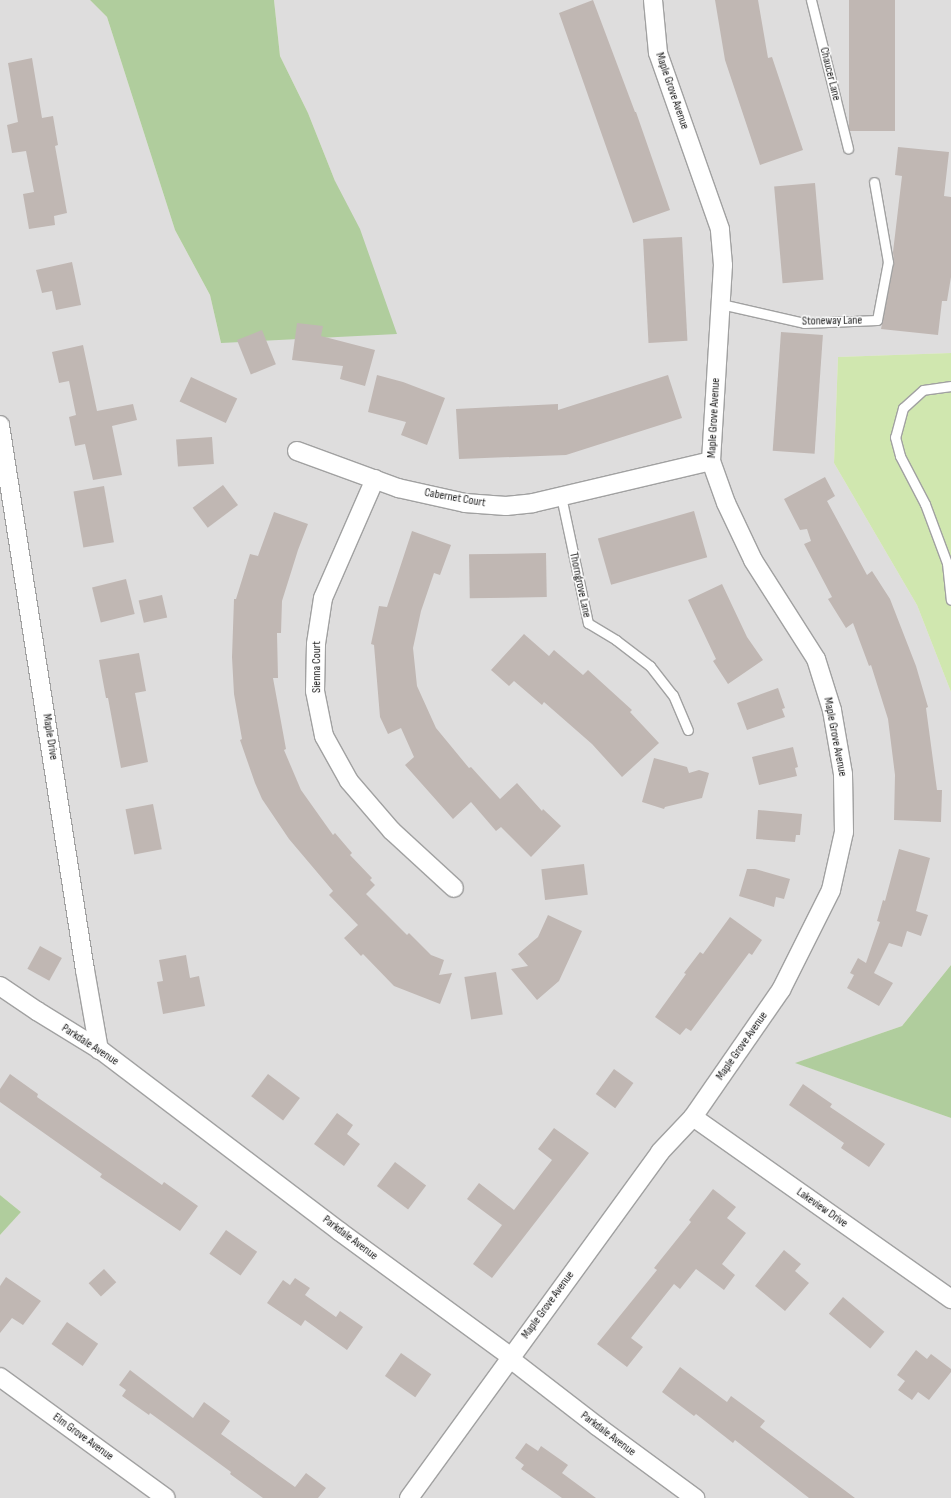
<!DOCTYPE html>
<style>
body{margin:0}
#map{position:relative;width:951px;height:1498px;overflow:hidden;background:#f0ece6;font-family:"Sofia Sans Condensed",sans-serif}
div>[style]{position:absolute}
.residential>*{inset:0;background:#dedddd}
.grass>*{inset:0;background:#d0e7af}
.forest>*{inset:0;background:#b0cd9d}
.building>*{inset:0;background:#c0b7b3;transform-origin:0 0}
.roads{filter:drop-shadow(1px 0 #a1a1a1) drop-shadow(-1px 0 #a1a1a1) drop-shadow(0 1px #a1a1a1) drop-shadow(0 -1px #a1a1a1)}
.service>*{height:9px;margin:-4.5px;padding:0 4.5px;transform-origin:4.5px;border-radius:4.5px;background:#fff}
.minor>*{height:18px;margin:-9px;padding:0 9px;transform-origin:9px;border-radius:9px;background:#fff}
span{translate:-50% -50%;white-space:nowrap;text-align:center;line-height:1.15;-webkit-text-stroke:3px #fff;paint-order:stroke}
.street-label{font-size:12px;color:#202020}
</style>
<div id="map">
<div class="residential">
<div style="clip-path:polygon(0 0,90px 0,107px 17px,175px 230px,210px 295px,221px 343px,335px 181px,308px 113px,280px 56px,274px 0,951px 0,951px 353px,838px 357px,834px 463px,917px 605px,951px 692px,951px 965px,902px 1026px,796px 1063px,951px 1118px,951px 1498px,0 1498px,0 1235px,21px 1212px,0 1195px)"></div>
</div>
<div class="grass">
<div style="clip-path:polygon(951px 353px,951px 692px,917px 605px,834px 463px,838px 357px)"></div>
</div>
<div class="forest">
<div style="clip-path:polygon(90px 0,274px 0,280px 56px,308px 113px,335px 181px,360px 229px,397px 334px,221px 343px,210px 295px,175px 230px,107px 17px)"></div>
<div style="clip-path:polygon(951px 965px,951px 1118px,795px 1063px,902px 1026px)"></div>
<div style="clip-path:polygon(0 1195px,21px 1212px,0 1235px)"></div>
</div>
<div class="building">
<div style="clip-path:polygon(593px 0,635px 112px,636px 112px,670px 210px,633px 223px,559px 13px)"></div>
<div style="clip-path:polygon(715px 0,758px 0,768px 58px,772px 57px,803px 150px,760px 165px,725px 60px)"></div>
<div style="left:849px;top:0;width:46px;height:131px"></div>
<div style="clip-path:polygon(32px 58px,42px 118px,53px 116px,58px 145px,55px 146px,67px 213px,54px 216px,55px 225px,29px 229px,23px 194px,34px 192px,26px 151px,12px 153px,7px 125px,18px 122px,8px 63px)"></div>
<div style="clip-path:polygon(898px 147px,949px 152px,944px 196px,951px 197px,951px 277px,947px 301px,942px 301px,938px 335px,881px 329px,894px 263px,893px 252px,902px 176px,895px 175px)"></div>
<div style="left:815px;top:183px;width:97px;height:41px;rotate:85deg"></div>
<div style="left:682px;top:237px;width:104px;height:39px;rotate:87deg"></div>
<div style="clip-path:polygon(72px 262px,81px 305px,56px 310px,52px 291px,42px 293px,36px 270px)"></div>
<div style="clip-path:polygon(297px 323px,323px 326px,321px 336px,375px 350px,365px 386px,340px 379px,343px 366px,292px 360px)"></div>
<div style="left:262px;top:330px;width:37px;height:27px;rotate:68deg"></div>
<div style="left:781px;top:332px;width:42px;height:119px;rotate:4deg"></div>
<div style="clip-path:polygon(83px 345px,97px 411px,133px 404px,137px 420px,112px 426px,122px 475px,93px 480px,85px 444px,75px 446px,69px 417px,76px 415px,69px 381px,59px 383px,52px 352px)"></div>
<div style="clip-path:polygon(377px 375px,403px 382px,445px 398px,427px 445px,401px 435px,406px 422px,368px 412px)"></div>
<div style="clip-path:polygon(668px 375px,682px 418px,566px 455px,459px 459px,456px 409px,558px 404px,558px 410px)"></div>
<div style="left:191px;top:377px;width:51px;height:27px;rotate:25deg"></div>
<div style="left:212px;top:437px;width:27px;height:36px;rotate:86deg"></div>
<div style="clip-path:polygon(825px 477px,835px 496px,827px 501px,867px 575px,872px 571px,890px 599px,916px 666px,928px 707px,926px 708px,937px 790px,942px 790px,941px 822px,894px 820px,895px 775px,888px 719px,871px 665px,869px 666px,853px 623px,846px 628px,828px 599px,832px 597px,804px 544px,811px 541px,807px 529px,800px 530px,784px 499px)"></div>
<div style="left:223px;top:485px;width:25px;height:38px;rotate:53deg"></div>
<div style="left:104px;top:486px;width:57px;height:31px;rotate:80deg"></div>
<div style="left:694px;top:511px;width:48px;height:100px;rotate:74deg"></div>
<div style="clip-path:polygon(274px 512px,308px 524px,298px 550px,282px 601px,281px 633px,277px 633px,278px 678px,273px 678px,286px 749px,284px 750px,301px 790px,333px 835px,335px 833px,352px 853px,350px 855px,372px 878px,370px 880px,375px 885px,366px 894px,407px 935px,409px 933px,431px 955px,444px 960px,439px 975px,452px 973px,440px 1004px,394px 986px,363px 954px,361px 956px,344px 938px,358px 925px,329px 895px,333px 891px,289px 839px,262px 799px,255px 783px,240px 740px,242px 739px,234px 694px,232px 657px,234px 599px,236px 599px,250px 554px,258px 556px)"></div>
<div style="clip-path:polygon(412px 531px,451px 545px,440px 575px,434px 573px,421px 611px,413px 648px,417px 686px,436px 728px,469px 768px,471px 767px,500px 799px,517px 783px,542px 811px,543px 809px,561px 826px,531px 857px,501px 827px,496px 831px,471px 802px,453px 819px,405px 765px,414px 757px,401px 728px,388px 734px,380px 717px,374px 645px,371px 644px,379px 606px,387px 607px)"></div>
<div style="left:546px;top:553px;width:44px;height:77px;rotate:89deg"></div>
<div style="left:126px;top:579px;width:36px;height:35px;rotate:76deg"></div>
<div style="clip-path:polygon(722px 584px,747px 637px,763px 660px,728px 684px,713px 661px,716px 659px,688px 600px)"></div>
<div style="left:162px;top:595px;width:23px;height:24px;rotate:77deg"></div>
<div style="clip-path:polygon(524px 634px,549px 656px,554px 650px,583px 675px,588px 670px,632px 710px,630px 712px,659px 743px,622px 777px,592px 744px,544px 702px,542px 705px,514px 681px,509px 686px,491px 670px)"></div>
<div style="clip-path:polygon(139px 653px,146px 691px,135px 693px,148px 762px,121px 768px,108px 698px,106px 698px,99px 660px)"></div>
<div style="clip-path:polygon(778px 688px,785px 708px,782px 709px,785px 717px,747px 730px,737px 703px)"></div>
<div style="clip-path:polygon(793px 747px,798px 767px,795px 768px,797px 776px,759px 785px,752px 757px)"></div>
<div style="clip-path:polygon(654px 758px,687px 767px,689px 773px,699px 770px,709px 773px,702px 798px,665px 807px,664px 809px,642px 802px)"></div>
<div style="left:153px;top:804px;width:46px;height:28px;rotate:79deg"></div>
<div style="clip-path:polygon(758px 810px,802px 814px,800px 835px,796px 835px,795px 842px,756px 839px)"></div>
<div style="clip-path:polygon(899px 849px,930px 858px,916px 911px,928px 915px,921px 936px,907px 931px,902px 947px,889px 943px,874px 973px,893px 983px,879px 1006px,847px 988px,854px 975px,850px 973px,858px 958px,866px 963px,880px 922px,877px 921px,883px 900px,885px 901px)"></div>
<div style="left:584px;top:864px;width:31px;height:43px;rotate:83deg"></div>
<div style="clip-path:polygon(747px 869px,755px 869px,790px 879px,784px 899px,776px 897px,774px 907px,739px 896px)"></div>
<div style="clip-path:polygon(548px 915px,582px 931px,559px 981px,537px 1000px,511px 969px,528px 966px,518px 954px,538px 937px)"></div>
<div style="clip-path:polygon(730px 917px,762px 940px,752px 955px,749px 953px,691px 1031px,686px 1028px,680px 1035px,655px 1017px,686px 974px,684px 973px,700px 952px,703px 954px)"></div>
<div style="left:40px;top:946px;width:25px;height:26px;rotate:29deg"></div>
<div style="clip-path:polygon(186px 955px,190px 978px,199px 976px,205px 1006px,163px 1014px,157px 982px,163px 981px,159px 960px)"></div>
<div style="left:496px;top:972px;width:43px;height:32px;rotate:81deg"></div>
<div style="left:614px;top:1069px;width:24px;height:31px;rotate:36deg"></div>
<div style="clip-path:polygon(10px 1074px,38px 1094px,37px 1097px,162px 1185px,164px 1182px,198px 1206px,180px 1231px,100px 1177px,102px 1174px,0 1102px,0 1089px)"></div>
<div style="left:268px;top:1074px;width:40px;height:28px;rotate:37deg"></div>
<div style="clip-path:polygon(803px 1084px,832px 1104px,830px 1107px,885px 1144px,869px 1167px,841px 1148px,844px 1143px,789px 1105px)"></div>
<div style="clip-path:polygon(337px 1113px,353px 1125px,347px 1134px,360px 1144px,344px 1166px,314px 1144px)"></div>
<div style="clip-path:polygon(554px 1128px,589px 1153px,492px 1278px,473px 1264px,502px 1225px,467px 1199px,479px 1183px,514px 1210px,552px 1160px,538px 1149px)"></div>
<div style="left:395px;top:1162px;width:39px;height:30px;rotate:37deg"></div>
<div style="clip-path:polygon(713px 1189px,736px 1207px,727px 1218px,746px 1233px,722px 1264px,735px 1275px,724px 1290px,696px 1269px,680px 1289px,674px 1284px,631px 1338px,643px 1347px,627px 1367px,597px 1344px,657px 1270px,654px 1268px,691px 1222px,689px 1220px)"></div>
<div style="left:226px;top:1230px;width:38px;height:29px;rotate:35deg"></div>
<div style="clip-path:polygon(784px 1250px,801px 1264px,795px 1271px,809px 1283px,785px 1311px,755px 1286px)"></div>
<div style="left:104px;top:1269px;width:18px;height:21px;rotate:47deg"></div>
<div style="clip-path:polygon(6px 1277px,41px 1301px,23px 1325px,12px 1318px,0 1333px,0 1286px)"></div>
<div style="clip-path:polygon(295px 1278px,310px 1288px,305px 1295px,336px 1317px,340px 1311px,363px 1327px,347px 1350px,305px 1320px,301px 1326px,267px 1303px,283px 1280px,290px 1285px)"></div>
<div style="left:843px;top:1297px;width:54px;height:22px;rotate:40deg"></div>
<div style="left:67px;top:1322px;width:38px;height:27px;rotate:35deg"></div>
<div style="clip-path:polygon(916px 1350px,927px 1359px,931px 1354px,951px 1369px,951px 1372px,929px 1400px,918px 1392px,912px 1400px,898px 1390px,905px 1381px,897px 1375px)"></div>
<div style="left:401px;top:1353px;width:37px;height:28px;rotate:35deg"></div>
<div style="clip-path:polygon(680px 1367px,727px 1402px,731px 1396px,765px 1421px,760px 1427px,855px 1498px,809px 1498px,735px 1440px,733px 1443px,696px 1414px,694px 1416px,662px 1392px)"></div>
<div style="clip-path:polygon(130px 1370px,193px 1418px,204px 1402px,230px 1421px,221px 1434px,295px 1487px,306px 1473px,326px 1488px,318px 1498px,263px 1498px,230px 1474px,231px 1472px,150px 1413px,149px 1415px,122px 1396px,126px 1390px,119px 1385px)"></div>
<div style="clip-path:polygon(526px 1443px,538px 1451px,541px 1446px,568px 1465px,562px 1473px,596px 1498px,562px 1498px,521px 1469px,524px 1465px,515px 1458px)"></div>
</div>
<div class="roads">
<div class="service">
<div style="left:811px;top:0;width:153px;rotate:76deg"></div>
<div style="left:721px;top:304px;width:85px;rotate:12.9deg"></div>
<div style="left:804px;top:323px;width:73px;rotate:-2.4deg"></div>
<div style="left:877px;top:320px;width:59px;rotate:-79.3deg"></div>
<div style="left:888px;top:262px;width:81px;rotate:-99.9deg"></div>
<div style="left:951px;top:386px;width:28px;rotate:172deg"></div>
<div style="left:923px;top:390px;width:27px;rotate:138deg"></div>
<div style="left:903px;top:408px;width:30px;rotate:105deg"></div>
<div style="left:895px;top:437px;width:20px;rotate:75deg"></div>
<div style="left:900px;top:456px;width:54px;rotate:62.5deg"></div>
<div style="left:925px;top:504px;width:63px;rotate:69.6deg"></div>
<div style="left:947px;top:563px;width:37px;rotate:84deg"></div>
<div style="left:567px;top:495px;width:8px;rotate:130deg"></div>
<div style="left:562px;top:501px;width:125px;rotate:78deg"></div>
<div style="left:588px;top:623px;width:33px;rotate:31deg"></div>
<div style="left:616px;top:640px;width:43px;rotate:37.4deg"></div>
<div style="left:650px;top:666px;width:37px;rotate:52deg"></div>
<div style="left:673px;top:695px;width:38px;rotate:67deg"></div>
</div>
<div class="minor">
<div style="left:0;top:425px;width:552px;rotate:81.14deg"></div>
<div style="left:85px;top:970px;width:81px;rotate:80.1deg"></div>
<div style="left:297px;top:451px;width:108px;rotate:20.1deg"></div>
<div style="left:398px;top:488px;width:69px;rotate:12.6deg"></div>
<div style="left:465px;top:503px;width:41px;rotate:4.2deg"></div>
<div style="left:506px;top:506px;width:27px;rotate:-6deg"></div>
<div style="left:533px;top:503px;width:183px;rotate:-13.3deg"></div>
<div style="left:375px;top:479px;width:130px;rotate:113.6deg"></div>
<div style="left:323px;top:598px;width:47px;rotate:98.7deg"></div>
<div style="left:316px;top:644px;width:47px;rotate:91.2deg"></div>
<div style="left:315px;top:691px;width:46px;rotate:78.7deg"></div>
<div style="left:324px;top:736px;width:51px;rotate:60.9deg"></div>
<div style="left:349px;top:781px;width:66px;rotate:49.3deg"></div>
<div style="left:392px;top:831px;width:84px;rotate:42.6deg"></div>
<div style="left:0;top:986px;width:45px;rotate:34deg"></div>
<div style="left:37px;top:1011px;width:76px;rotate:31.6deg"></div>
<div style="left:102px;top:1051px;width:298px;rotate:37.2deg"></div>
<div style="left:339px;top:1231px;width:213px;rotate:36.2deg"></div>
<div style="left:511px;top:1357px;width:4px;rotate:63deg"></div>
<div style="left:513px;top:1361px;width:106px;rotate:37.7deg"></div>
<div style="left:597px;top:1426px;width:122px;rotate:36.3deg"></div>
<div style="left:693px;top:1117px;width:316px;rotate:35.2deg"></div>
<div style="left:0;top:1377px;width:205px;rotate:36.1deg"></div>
<div style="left:409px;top:1498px;width:427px;rotate:-54deg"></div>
<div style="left:660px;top:1152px;width:48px;rotate:-46.7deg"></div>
<div style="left:693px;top:1117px;width:155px;rotate:-55.3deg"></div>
<div style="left:781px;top:990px;width:112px;rotate:-63.4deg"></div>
<div style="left:831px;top:890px;width:59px;rotate:-77.4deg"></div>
<div style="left:844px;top:832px;width:58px;rotate:-91deg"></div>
<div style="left:843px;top:774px;width:65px;rotate:-99.8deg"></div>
<div style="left:832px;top:710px;width:53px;rotate:-107.4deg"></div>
<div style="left:816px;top:659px;width:117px;rotate:-122.5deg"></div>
<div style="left:753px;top:560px;width:63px;rotate:-115.3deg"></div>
<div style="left:726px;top:503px;width:45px;rotate:-109.7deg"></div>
<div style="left:711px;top:461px;width:196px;rotate:-86.5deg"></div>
<div style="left:723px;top:265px;width:36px;rotate:-95deg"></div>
<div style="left:720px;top:229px;width:187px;rotate:-109.4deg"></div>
<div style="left:658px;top:53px;width:53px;rotate:-95.4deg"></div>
</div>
</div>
<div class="street-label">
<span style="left:830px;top:74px;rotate:76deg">Chaucer Lane</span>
<span style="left:672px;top:91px;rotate:71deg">Maple Grove Avenue</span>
<span style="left:832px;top:321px;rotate:-1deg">Stoneway Lane</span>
<span style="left:714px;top:418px;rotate:-87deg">Maple Grove Avenue</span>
<span style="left:455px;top:498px;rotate:10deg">Cabernet Court</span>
<span style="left:580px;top:585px;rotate:78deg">Thorngrove Lane</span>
<span style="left:317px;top:667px;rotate:-90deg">Sienna Court</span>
<span style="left:50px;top:737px;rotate:81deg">Maple Drive</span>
<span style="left:835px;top:737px;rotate:79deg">Maple Grove Avenue</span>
<span style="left:90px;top:1045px;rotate:33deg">Parkdale Avenue</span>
<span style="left:742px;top:1046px;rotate:-55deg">Maple Grove Avenue</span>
<span style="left:822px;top:1208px;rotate:35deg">Lakeview Drive</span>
<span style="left:350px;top:1238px;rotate:37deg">Parkdale Avenue</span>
<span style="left:548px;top:1305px;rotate:-54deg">Maple Grove Avenue</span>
<span style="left:608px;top:1434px;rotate:37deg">Parkdale Avenue</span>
<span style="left:83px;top:1437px;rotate:36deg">Elm Grove Avenue</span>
</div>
</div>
